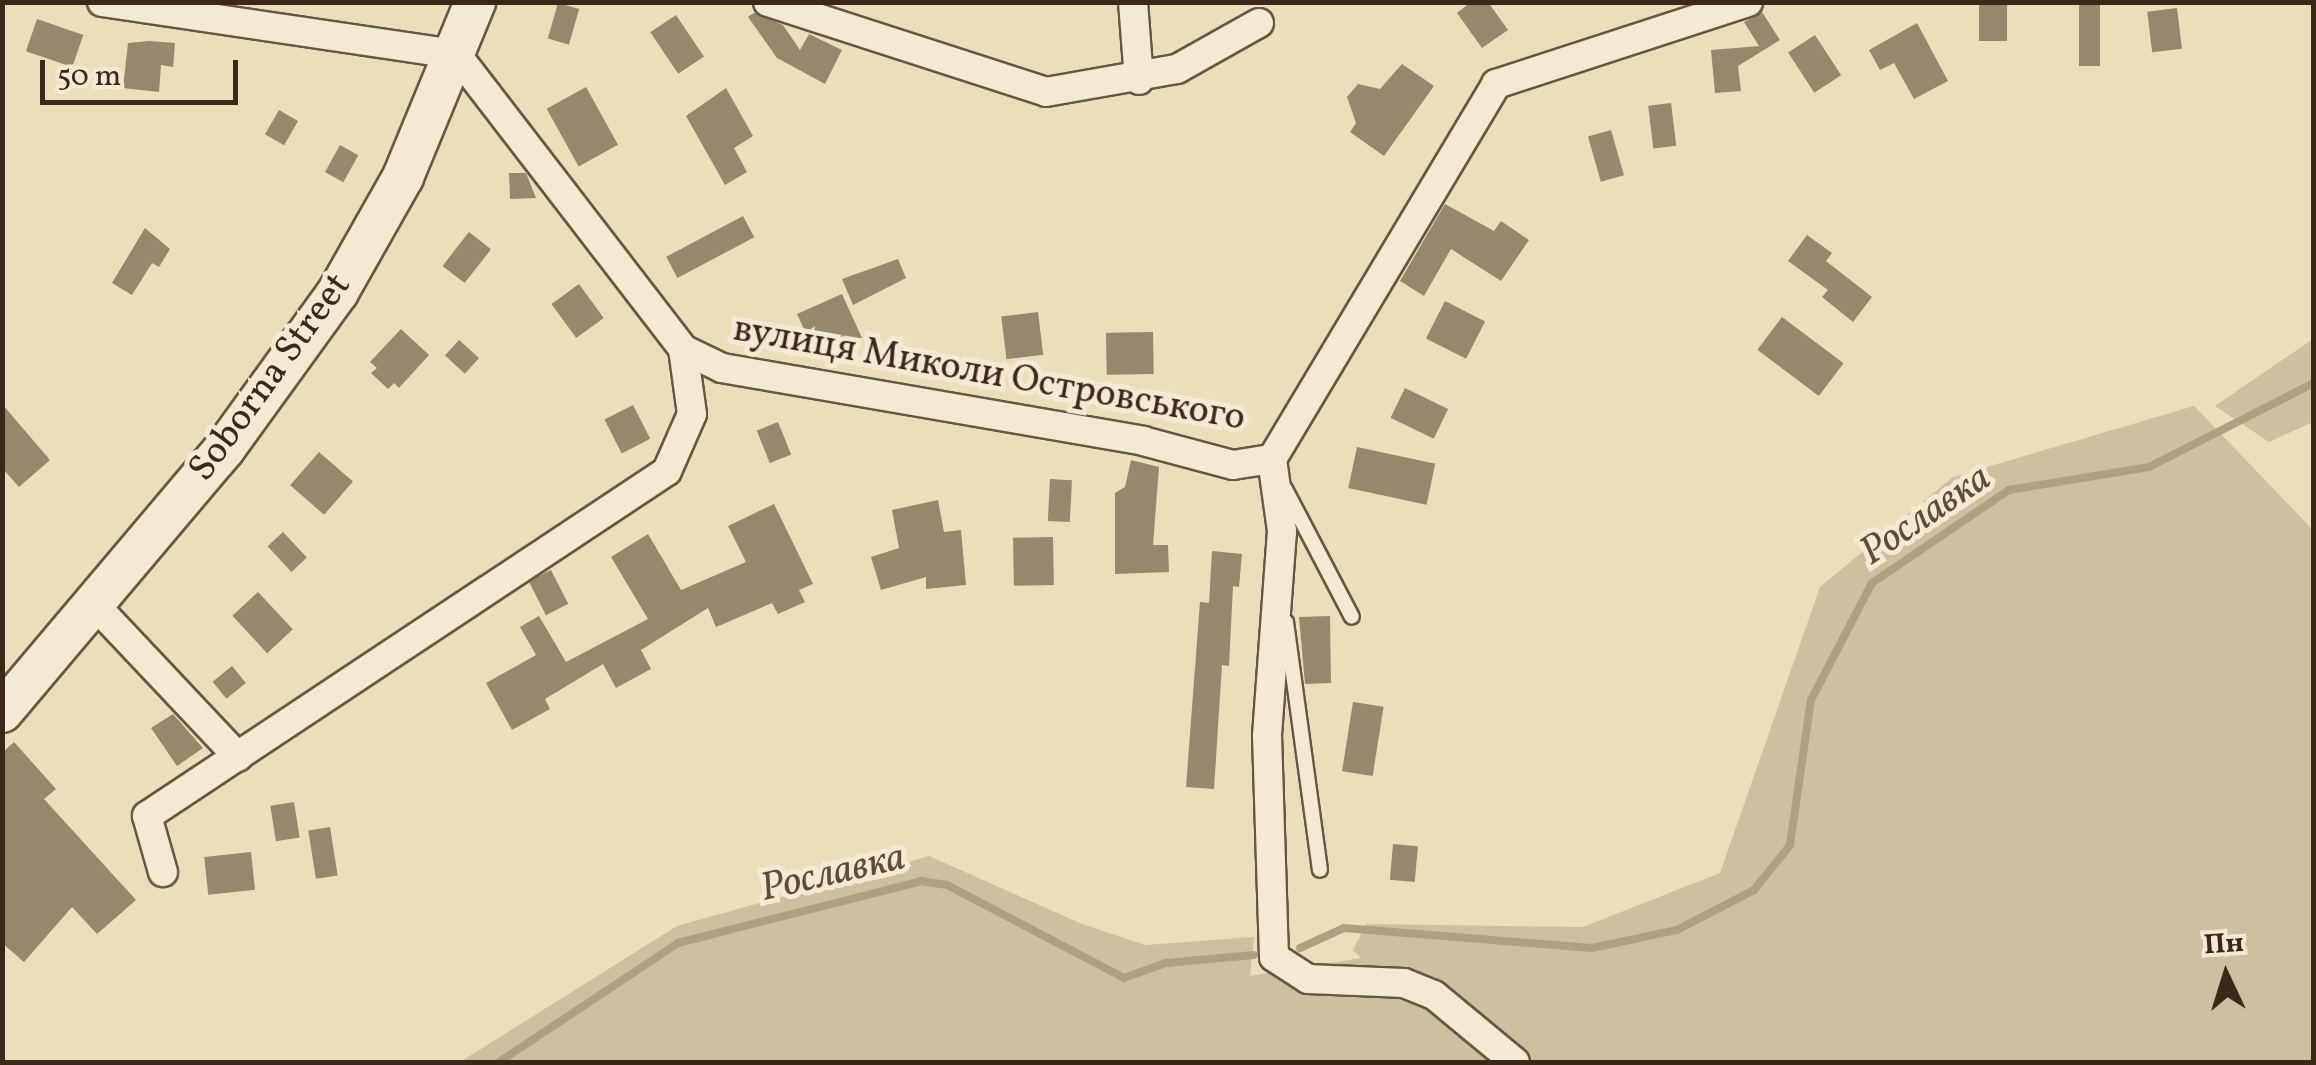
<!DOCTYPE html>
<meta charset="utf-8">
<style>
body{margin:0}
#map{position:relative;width:2316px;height:1065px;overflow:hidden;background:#ebdebb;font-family:Vollkorn,serif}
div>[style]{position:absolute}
.green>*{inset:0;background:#cdbf9f}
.stream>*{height:8px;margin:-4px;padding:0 4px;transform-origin:4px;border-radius:4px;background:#afa084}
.building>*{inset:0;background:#97876d;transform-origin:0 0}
.roads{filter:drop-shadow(2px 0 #675641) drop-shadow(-2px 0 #675641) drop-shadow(0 2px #675641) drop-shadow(0 -2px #675641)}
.lane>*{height:14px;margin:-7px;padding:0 7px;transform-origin:7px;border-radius:7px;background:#f2ead3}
.street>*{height:28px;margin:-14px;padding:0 14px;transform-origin:14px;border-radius:14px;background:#f2ead3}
.secondary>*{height:40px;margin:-20px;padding:0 20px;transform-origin:20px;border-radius:20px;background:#f2ead3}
span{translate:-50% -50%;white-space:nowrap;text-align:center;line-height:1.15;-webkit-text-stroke:10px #f2ead3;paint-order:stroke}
.street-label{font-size:38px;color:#3b2818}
.water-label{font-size:40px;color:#5e4c38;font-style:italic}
.frame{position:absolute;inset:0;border:5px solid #3b2818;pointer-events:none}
.north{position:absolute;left:2176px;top:925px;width:100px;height:100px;-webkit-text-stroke:8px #f2ead3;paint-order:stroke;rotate:356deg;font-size:28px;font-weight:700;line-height:40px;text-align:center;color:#3b2818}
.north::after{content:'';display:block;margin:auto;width:35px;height:45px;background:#3b2818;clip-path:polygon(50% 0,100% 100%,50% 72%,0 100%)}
.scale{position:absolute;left:40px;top:60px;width:198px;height:45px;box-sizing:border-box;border:5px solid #3b2818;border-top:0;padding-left:12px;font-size:30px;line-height:35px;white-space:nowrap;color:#3b2818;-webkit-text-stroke:8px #f2ead3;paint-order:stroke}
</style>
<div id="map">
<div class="green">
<div style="clip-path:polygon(2313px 339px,2313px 422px,2269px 442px,2215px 406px)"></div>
<div style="clip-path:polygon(2194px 406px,2313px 530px,2313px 1062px,460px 1062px,677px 926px,929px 856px,1082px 924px,1145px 945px,1254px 937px,1250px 976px,1361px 958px,1353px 950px,1366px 924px,1583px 927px,1720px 873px,1820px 587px,1953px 477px)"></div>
</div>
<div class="stream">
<div style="left:1300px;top:948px;width:48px;rotate:-24.4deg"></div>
<div style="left:1344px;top:928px;width:249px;rotate:4.6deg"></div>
<div style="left:1592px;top:948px;width:87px;rotate:-12deg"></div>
<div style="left:1677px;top:930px;width:87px;rotate:-27.5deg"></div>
<div style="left:1754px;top:890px;width:58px;rotate:-51.3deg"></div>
<div style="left:1790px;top:845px;width:147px;rotate:-81.8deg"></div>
<div style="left:1811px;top:700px;width:132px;rotate:-62.5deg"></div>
<div style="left:1872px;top:583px;width:166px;rotate:-34.2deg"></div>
<div style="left:2009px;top:490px;width:142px;rotate:-9.3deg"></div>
<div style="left:2149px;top:467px;width:185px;rotate:-27deg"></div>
<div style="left:499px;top:1062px;width:215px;rotate:-33.6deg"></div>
<div style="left:678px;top:943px;width:251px;rotate:-14.3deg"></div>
<div style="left:921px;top:881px;width:26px;rotate:9deg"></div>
<div style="left:947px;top:885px;width:200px;rotate:27.7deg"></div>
<div style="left:1124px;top:978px;width:45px;rotate:-19.7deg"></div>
<div style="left:1166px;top:963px;width:88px;rotate:-5.2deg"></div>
</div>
<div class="building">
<div style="clip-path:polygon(1471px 2px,1488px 2px,1508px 30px,1482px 48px,1457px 13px)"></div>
<div style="left:1979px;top:2px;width:28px;height:39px"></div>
<div style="left:2079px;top:2px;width:21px;height:64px"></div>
<div style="left:558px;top:3px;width:22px;height:37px;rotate:16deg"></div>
<div style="left:2177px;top:8px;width:41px;height:30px;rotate:83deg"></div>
<div style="clip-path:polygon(1762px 12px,1780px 40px,1738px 66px,1741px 91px,1715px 93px,1711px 50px,1759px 46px,1744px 22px)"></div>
<div style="clip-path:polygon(754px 13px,783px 25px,800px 50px,809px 34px,842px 50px,825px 84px,777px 58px,748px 17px)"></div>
<div style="left:676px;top:15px;width:50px;height:31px;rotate:56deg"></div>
<div style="left:37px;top:19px;width:49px;height:34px;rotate:19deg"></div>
<div style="clip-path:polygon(1917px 23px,1948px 81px,1914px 99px,1894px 63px,1880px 70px,1869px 50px)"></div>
<div style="left:1815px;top:35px;width:48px;height:32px;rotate:57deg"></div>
<div style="clip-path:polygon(149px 41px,175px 43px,173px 67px,161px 65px,159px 92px,123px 88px,128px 43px)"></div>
<div style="clip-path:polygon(1402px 64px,1434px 86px,1384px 156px,1350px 132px,1356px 123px,1347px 97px,1358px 84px,1380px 89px)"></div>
<div style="left:586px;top:87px;width:66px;height:45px;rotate:61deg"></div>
<div style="clip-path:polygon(726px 88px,753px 136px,734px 148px,747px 172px,725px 185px,686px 116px)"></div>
<div style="left:1671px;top:103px;width:43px;height:23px;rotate:83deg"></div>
<div style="left:279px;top:110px;width:22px;height:28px;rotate:30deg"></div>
<div style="left:1611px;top:130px;width:47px;height:24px;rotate:74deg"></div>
<div style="left:340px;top:145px;width:21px;height:31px;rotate:29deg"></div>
<div style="clip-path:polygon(509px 173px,526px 173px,536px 198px,510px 199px)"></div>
<div style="clip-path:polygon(1445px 204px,1494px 231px,1501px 221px,1529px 240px,1501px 281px,1451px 249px,1424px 296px,1400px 281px)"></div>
<div style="left:743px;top:216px;width:24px;height:87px;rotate:62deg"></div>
<div style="clip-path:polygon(145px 228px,170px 249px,159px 267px,152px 263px,132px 295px,112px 283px)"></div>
<div style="left:469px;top:232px;width:28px;height:43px;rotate:38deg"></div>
<div style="clip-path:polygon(1807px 235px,1832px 253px,1826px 261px,1872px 297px,1853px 322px,1822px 297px,1828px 290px,1788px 261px)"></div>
<div style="clip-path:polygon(898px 259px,906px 278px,853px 305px,842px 279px)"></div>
<div style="left:579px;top:284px;width:42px;height:34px;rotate:54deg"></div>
<div style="clip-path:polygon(842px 294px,862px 338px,814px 351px,797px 314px)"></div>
<div style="left:1445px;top:301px;width:45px;height:42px;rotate:27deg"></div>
<div style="left:1038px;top:312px;width:43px;height:37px;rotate:83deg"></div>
<div style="left:1782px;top:317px;width:77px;height:41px;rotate:37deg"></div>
<div style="clip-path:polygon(401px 329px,429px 355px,399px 388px,394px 383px,388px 389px,371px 373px,377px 368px,370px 362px)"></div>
<div style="left:1153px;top:332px;width:42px;height:47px;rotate:89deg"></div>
<div style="left:459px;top:340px;width:27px;height:21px;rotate:42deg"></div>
<div style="left:1405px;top:388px;width:48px;height:33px;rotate:26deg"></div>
<div style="clip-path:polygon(2px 404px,50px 460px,19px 487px,2px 468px)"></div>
<div style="left:633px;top:405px;width:38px;height:32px;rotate:63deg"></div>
<div style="left:778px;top:422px;width:35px;height:23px;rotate:68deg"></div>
<div style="left:1357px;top:447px;width:80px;height:42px;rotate:12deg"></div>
<div style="left:319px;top:452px;width:45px;height:44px;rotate:41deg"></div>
<div style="clip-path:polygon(1131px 460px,1159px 467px,1153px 545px,1168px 545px,1169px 572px,1115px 574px,1115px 493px,1125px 487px)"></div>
<div style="left:1050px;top:479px;width:22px;height:42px;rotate:3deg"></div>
<div style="clip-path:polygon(938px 500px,944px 532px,961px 530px,966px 585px,926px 589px,926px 577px,881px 590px,871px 557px,899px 548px,892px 510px)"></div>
<div style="clip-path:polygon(774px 504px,813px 584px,799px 590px,805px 602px,778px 614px,772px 603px,716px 627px,708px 608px,641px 650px,651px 669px,616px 688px,603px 664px,545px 699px,550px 709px,512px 730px,486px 683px,536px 655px,520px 627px,539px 616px,566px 662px,648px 619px,611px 557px,648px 534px,681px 590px,746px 562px,728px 526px)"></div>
<div style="left:283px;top:532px;width:35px;height:21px;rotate:47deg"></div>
<div style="left:1053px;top:537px;width:48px;height:40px;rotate:89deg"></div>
<div style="clip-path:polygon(1212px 551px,1242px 554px,1239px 587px,1233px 586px,1229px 666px,1222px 665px,1214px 789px,1186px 787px,1200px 602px,1209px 603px)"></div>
<div style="left:551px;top:570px;width:38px;height:25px;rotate:63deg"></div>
<div style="left:258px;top:592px;width:51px;height:35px;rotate:47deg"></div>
<div style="clip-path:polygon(1330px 616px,1331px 683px,1305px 684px,1299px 617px)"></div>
<div style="left:232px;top:666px;width:22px;height:25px;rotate:51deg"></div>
<div style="left:1353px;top:702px;width:31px;height:70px;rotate:9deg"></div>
<div style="clip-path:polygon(173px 714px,203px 748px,177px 766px,151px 728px)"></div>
<div style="clip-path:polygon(14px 742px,56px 789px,44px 799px,136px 900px,97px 934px,72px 907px,24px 962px,2px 943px,2px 753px)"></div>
<div style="left:294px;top:802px;width:36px;height:24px;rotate:81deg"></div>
<div style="left:330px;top:827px;width:49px;height:22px;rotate:81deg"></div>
<div style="left:1393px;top:844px;width:25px;height:36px;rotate:5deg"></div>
<div style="left:251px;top:852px;width:38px;height:47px;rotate:84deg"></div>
</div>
<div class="roads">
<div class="lane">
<div style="left:1285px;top:489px;width:144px;rotate:62.4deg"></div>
<div style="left:1286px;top:622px;width:250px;rotate:82.2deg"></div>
</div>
<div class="street">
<div style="left:102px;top:2px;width:358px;rotate:8.4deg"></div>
<div style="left:456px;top:54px;width:372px;rotate:52.4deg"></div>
<div style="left:768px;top:2px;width:292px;rotate:17.9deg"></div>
<div style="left:1046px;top:92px;width:133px;rotate:-10deg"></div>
<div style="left:1177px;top:69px;width:94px;rotate:-29.3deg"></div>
<div style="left:1133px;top:2px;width:78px;rotate:85.6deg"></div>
<div style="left:1272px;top:459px;width:73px;rotate:82.1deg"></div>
<div style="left:1282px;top:531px;width:205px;rotate:94.2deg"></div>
<div style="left:1267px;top:735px;width:222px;rotate:88.2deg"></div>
<div style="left:1274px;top:957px;width:40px;rotate:32.9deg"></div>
<div style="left:1308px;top:979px;width:96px;rotate:2.4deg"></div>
<div style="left:1404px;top:983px;width:32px;rotate:22deg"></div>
<div style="left:1434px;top:995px;width:105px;rotate:39.6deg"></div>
<div style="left:94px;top:604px;width:210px;rotate:46.7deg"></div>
<div style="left:163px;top:872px;width:58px;rotate:-105.9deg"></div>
<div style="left:147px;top:816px;width:624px;rotate:-33.56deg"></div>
<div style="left:667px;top:471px;width:62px;rotate:-66.3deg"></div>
<div style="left:692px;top:414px;width:66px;rotate:-97.9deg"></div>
<div style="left:683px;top:349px;width:43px;rotate:26deg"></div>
<div style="left:722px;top:368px;width:427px;rotate:9.8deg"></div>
<div style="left:1143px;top:441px;width:93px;rotate:14.9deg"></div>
<div style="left:1233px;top:465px;width:39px;rotate:-9deg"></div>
<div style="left:1272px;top:459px;width:437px;rotate:-59.1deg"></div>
<div style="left:1496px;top:84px;width:265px;rotate:-18deg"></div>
</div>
<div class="secondary">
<div style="left:2px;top:712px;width:346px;rotate:-49.8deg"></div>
<div style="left:225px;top:448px;width:193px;rotate:-54.1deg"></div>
<div style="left:338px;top:292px;width:132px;rotate:-60.5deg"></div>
<div style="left:403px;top:177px;width:189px;rotate:-67.6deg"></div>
</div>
</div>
<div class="street-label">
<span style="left:989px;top:375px;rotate:10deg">вулиця Миколи Островського</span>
<span style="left:271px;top:378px;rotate:-54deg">Soborna Street</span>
</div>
<div class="water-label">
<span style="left:1926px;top:516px;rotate:-34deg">Рославка</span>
<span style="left:833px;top:874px;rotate:-13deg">Рославка</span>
</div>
<div class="frame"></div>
<div class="north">Пн</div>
<div class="scale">50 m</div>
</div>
